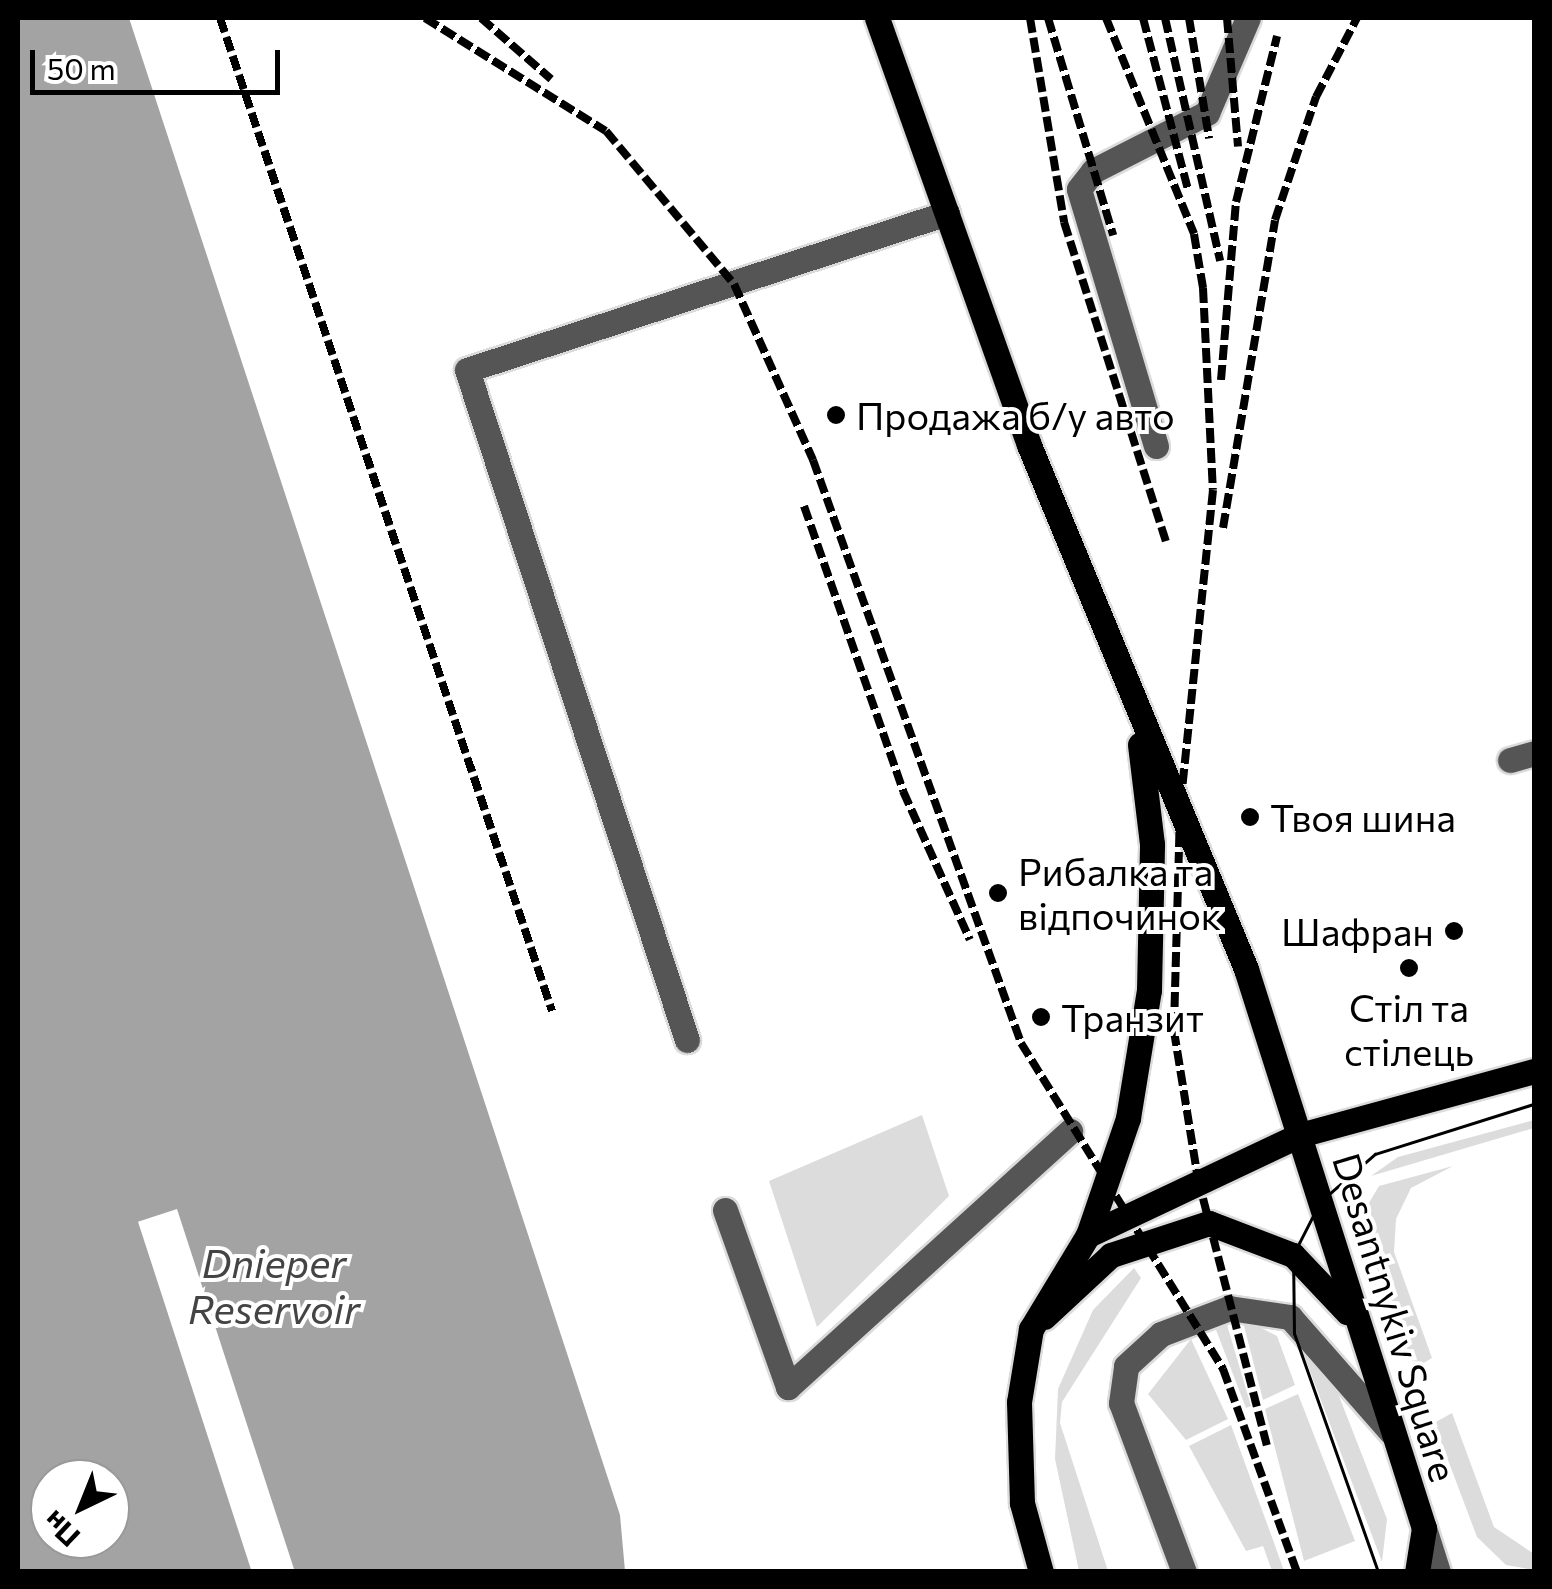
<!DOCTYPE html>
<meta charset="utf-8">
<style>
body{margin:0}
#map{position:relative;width:1552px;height:1589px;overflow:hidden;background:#fff;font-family:Commissioner,sans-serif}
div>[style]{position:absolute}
.green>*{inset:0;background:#dcdcdc}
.water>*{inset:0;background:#a3a3a3}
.pier>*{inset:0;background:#fff;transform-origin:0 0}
.roads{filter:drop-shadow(2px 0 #dbdbdb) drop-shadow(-2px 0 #dbdbdb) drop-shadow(0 2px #dbdbdb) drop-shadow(0 -2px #dbdbdb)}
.minor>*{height:25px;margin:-12.5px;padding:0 12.5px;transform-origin:12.5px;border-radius:12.5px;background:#555}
.major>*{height:25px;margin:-12.5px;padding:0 12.5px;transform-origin:12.5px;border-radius:12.5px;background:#000}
.tram>*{height:2.5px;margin:-1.25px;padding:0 1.25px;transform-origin:1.25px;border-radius:1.25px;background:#000}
.rail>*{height:8px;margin-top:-4px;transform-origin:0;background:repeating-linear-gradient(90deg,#000 0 15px,transparent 0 20px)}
.dots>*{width:28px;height:28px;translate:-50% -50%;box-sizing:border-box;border:5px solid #fff;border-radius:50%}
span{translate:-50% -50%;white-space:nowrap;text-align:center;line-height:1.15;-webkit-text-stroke:8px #fff;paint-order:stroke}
.poi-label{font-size:38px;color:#000}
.left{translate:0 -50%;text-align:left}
.right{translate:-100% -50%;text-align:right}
.street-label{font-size:38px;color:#000}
.water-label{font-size:40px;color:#444;font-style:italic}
.frame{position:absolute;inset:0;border:20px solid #000;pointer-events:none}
.north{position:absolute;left:30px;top:1459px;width:100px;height:100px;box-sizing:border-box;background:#fff;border:2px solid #999;border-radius:50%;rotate:223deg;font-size:28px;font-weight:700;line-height:40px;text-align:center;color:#000}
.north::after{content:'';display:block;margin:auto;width:35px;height:45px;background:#000;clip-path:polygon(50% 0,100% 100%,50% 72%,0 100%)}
.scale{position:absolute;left:30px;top:50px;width:250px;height:45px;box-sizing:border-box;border:5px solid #000;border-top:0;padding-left:12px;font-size:30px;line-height:35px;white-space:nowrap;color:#000;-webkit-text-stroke:8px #fff;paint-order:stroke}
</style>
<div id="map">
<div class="green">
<div style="clip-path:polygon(922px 1115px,949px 1196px,817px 1327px,769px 1181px)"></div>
<div style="clip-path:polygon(1534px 1120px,1534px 1128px,1371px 1176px,1398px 1157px)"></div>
<div style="clip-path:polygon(1453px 1166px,1411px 1188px,1396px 1219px,1394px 1252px,1432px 1358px,1422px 1364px,1411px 1360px,1367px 1241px,1366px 1208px,1379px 1186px)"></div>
<div style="clip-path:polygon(1134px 1268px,1141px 1278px,1062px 1402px,1060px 1423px,1108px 1571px,1079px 1571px,1055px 1459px,1058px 1389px,1093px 1310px)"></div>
<div style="clip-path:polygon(1225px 1318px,1251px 1406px,1246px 1408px,1213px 1322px)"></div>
<div style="clip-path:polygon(1242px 1318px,1277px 1336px,1295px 1385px,1263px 1400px)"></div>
<div style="clip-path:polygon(1191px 1339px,1228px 1419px,1186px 1440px,1148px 1394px)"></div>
<div style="clip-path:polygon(1299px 1342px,1330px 1373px,1387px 1519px,1382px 1562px)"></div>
<div style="clip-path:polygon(1298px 1394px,1355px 1541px,1304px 1561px,1265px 1409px)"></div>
<div style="clip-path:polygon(1452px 1413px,1494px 1527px,1534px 1554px,1534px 1570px,1506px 1565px,1477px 1537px,1434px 1423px)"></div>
<div style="clip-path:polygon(1231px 1425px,1273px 1540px,1284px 1571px,1272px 1571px,1263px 1546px,1246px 1551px,1189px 1446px)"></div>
</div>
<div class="water">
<div style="clip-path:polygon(evenodd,18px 18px,129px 18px,620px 1515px,625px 1571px,18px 1571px,18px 18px,50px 1479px,110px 1479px,110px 1539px,50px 1539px,50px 1479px)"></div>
</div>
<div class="pier">
<div style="left:177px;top:1209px;width:381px;height:41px;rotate:72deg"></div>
</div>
<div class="roads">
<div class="minor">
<div style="left:1156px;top:446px;width:268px;rotate:-106.7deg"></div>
<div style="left:1079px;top:189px;width:23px;rotate:-52deg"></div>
<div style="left:1093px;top:171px;width:128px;rotate:-27deg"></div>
<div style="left:1207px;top:113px;width:103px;rotate:-66.7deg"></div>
<div style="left:1510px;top:760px;width:25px;rotate:-16deg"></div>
<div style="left:687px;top:1040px;width:705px;rotate:-108.18deg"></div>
<div style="left:467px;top:370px;width:505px;rotate:-18.11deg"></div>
<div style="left:725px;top:1210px;width:188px;rotate:70.4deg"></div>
<div style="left:788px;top:1387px;width:381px;rotate:-42.2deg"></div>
<div style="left:1424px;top:1528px;width:46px;rotate:72.3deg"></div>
<div style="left:1184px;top:1572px;width:180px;rotate:-110.4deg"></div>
<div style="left:1121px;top:1403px;width:37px;rotate:-82deg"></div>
<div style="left:1126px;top:1366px;width:47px;rotate:-42.4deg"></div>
<div style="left:1161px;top:1334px;width:73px;rotate:-20.9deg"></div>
<div style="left:1229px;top:1308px;width:62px;rotate:8.4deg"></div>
<div style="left:1290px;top:1317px;width:152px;rotate:48.7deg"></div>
</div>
<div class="major">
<div style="left:877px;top:18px;width:453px;rotate:70.4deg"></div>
<div style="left:1029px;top:445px;width:567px;rotate:67.5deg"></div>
<div style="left:1246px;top:969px;width:587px;rotate:72.34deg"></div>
<div style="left:1424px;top:1528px;width:45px;rotate:99deg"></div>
<div style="left:1088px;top:1235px;width:124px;rotate:-71.1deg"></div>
<div style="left:1128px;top:1118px;width:130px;rotate:-80.7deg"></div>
<div style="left:1149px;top:990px;width:146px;rotate:-88.8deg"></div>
<div style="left:1152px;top:844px;width:100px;rotate:-96.9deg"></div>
<div style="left:1044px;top:1317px;width:91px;rotate:-42.8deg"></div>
<div style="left:1111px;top:1255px;width:103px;rotate:-18.1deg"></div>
<div style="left:1209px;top:1223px;width:90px;rotate:20.9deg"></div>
<div style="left:1293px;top:1255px;width:79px;rotate:46.5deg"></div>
<div style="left:1041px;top:1572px;width:72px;rotate:-105.4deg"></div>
<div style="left:1022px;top:1503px;width:101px;rotate:-91.7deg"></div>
<div style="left:1019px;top:1402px;width:74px;rotate:-80.7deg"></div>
<div style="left:1031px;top:1329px;width:110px;rotate:-58.8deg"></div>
<div style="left:1088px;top:1235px;width:234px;rotate:-25.3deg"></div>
<div style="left:1300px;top:1135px;width:243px;rotate:-15.3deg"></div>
</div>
</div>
<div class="tram">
<div style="left:1378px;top:1572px;width:252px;rotate:-109.4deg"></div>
<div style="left:1294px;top:1334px;width:79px;rotate:-90.7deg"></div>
<div style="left:1293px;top:1255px;width:59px;rotate:-63deg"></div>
<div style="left:1320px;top:1202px;width:73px;rotate:-41.1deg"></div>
<div style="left:1375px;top:1154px;width:167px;rotate:-17.5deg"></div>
</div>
<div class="rail">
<div style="left:220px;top:18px;width:1047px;rotate:71.51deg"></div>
<div style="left:425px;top:18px;width:213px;rotate:32deg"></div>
<div style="left:606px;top:131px;width:199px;rotate:50.1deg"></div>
<div style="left:734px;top:284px;width:193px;rotate:65.8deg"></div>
<div style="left:813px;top:460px;width:619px;rotate:70.36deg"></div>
<div style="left:1021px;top:1043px;width:384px;rotate:58.2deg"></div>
<div style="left:1223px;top:1369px;width:216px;rotate:70deg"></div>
<div style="left:481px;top:18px;width:93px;rotate:41.1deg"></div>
<div style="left:1030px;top:18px;width:207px;rotate:80.5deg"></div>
<div style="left:1064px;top:222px;width:335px;rotate:72.3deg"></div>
<div style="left:1048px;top:18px;width:227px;rotate:73.3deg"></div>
<div style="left:1106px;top:18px;width:233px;rotate:67.8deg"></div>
<div style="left:1194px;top:234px;width:55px;rotate:80.5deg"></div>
<div style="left:1203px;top:288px;width:202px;rotate:87.2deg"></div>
<div style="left:1213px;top:490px;width:324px;rotate:95.9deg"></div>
<div style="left:1180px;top:812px;width:219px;rotate:91.6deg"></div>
<div style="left:1174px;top:1031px;width:150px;rotate:80.8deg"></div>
<div style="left:1198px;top:1179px;width:276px;rotate:75.5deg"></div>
<div style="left:1143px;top:18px;width:177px;rotate:75.3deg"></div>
<div style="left:1165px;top:18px;width:249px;rotate:77.2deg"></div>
<div style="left:1189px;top:18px;width:122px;rotate:80.5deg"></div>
<div style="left:1227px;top:18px;width:129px;rotate:85.1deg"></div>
<div style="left:1221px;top:380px;width:179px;rotate:-85.2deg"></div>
<div style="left:1236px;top:202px;width:171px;rotate:-76.1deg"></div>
<div style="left:804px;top:506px;width:302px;rotate:70.8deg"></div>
<div style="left:903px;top:791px;width:163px;rotate:65.8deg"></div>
<div style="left:1223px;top:528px;width:312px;rotate:-80.4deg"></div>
<div style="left:1275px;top:220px;width:130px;rotate:-71.6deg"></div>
<div style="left:1316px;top:97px;width:89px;rotate:-62.6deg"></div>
</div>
<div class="dots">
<div style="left:836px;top:415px;background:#000"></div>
<div style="left:1250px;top:817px;background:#000"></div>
<div style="left:998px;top:893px;background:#000"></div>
<div style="left:1454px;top:931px;background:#000"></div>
<div style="left:1409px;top:968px;background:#000"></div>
<div style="left:1041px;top:1017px;background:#000"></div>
</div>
<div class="poi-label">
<span class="left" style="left:856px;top:415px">Продажа б/у авто</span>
<span class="left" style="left:1270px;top:817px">Твоя шина</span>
<span class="left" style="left:1018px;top:893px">Рибалка та<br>відпочинок</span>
<span class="right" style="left:1434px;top:931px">Шафран</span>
<span style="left:1409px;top:1029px">Стіл та<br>стілець</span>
<span class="left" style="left:1061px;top:1017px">Транзит</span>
</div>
<div class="street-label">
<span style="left:1396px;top:1317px;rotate:73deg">Desantnykiv Square</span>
</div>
<div class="water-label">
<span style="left:274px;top:1285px">Dnieper<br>Reservoir</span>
</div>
<div class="frame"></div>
<div class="north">Пн</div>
<div class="scale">50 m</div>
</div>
